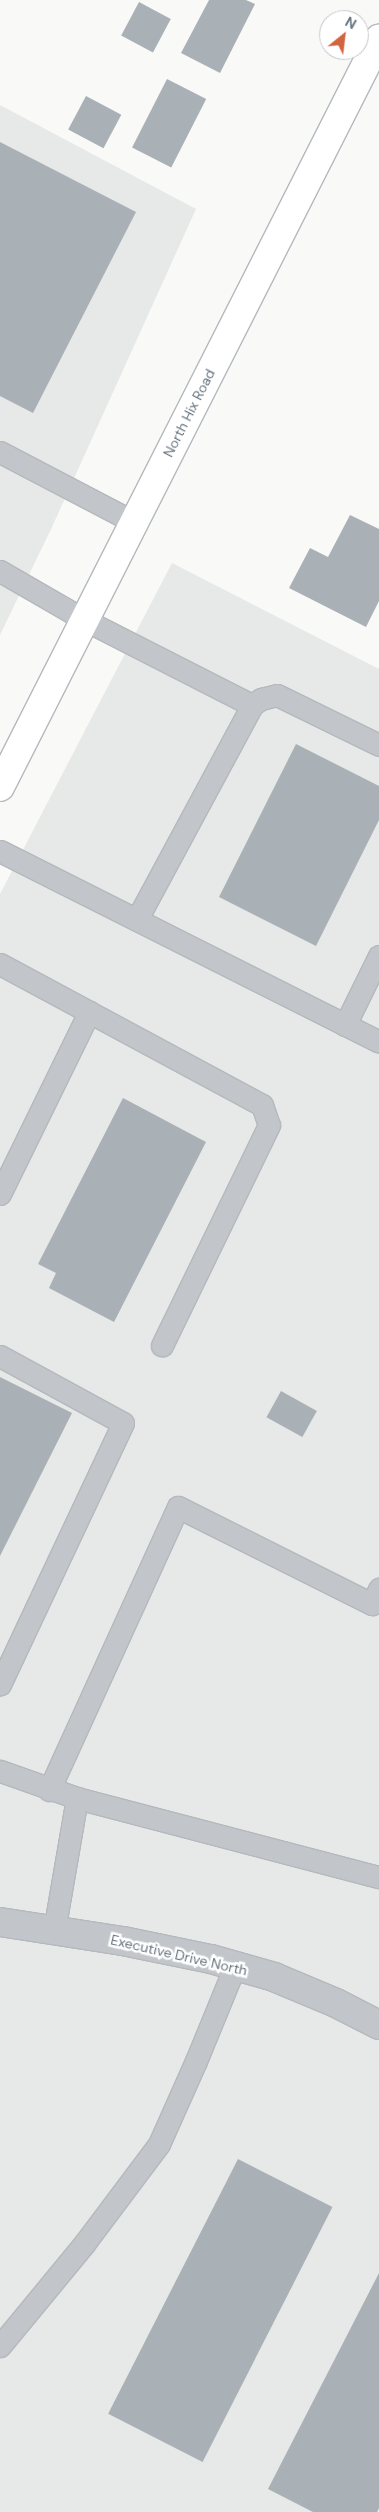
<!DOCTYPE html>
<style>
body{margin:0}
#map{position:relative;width:379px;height:2512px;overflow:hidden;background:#f9f9f8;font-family:"DM Sans",sans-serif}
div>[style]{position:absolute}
.built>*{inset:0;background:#e7e8e8}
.building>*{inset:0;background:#a9b0b6;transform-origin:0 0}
.roads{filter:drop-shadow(1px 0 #b4b9bd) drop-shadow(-1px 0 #b4b9bd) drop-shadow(0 1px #b4b9bd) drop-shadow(0 -1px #b4b9bd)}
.lane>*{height:21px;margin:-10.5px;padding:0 10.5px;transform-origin:10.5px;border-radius:10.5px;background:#c2c5c9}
.street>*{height:28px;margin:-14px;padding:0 14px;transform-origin:14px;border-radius:14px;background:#c2c5c9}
.secondary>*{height:28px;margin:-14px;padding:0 14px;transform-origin:14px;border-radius:14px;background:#fff}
span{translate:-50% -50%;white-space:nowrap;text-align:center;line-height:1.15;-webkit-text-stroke:5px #fff;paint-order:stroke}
.street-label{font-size:14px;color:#67747f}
.north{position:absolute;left:319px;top:10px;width:50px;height:50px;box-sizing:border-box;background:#fff;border:1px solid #c2c7cc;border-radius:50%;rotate:29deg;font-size:14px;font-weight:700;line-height:20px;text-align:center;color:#67747f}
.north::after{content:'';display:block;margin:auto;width:18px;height:22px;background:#d2653f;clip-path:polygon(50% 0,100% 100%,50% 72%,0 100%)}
</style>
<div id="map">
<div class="built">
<div style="clip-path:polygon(0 105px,196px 209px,52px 527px,0 635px)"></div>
<div style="clip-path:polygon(172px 563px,379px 669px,379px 2512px,0 2512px,0 894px)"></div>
</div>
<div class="building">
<div style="clip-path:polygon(209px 0,246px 0,255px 4px,220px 73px,181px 53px)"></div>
<div style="left:139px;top:2px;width:36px;height:38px;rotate:28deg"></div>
<div style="left:167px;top:79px;width:44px;height:77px;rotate:27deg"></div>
<div style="left:86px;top:96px;width:40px;height:38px;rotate:28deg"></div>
<div style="clip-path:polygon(0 142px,136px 212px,33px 413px,0 396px)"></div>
<div style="clip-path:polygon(350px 515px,379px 529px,379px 601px,366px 627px,289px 588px,310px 548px,328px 557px)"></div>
<div style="clip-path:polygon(296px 744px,379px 786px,379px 820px,316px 946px,219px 897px)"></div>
<div style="clip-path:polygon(123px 1098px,206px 1142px,114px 1322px,49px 1288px,56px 1273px,38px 1264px)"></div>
<div style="clip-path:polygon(0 1377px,72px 1413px,0 1556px)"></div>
<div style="left:281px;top:1391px;width:41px;height:30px;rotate:29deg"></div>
<div style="left:238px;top:2159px;width:106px;height:286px;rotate:27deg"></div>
<div style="clip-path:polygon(379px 2273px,379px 2508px,377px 2512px,313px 2512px,268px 2489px)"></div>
</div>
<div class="roads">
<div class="lane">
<div style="left:0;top:452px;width:151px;rotate:27.6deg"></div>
<div style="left:0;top:571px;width:96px;rotate:30deg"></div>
<div style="left:83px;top:619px;width:190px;rotate:27deg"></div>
<div style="left:0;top:851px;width:424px;rotate:26.7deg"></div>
<div style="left:137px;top:919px;width:243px;rotate:-61.7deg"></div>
<div style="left:252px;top:705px;width:11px;rotate:-34deg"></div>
<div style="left:261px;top:699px;width:16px;rotate:-14deg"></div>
<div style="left:277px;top:695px;width:114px;rotate:26.1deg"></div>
<div style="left:0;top:964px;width:298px;rotate:28.3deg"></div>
<div style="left:262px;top:1105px;width:21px;rotate:71deg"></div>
<div style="left:269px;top:1125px;width:245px;rotate:115.9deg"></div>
<div style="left:345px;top:1025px;width:77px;rotate:-63.8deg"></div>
<div style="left:0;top:1194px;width:203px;rotate:-63.9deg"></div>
<div style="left:0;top:1356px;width:140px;rotate:28.6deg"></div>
<div style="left:123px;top:1423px;width:289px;rotate:115.2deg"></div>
<div style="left:0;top:1771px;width:82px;rotate:19.3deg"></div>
<div style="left:77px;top:1798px;width:312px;rotate:14.7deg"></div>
<div style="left:49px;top:1790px;width:311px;rotate:-65.5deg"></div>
<div style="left:178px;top:1507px;width:217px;rotate:26.6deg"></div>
<div style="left:372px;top:1604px;width:17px;rotate:-65deg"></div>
<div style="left:54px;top:1931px;width:135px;rotate:-80.2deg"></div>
<div style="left:0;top:2346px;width:132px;rotate:-50.5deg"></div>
<div style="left:84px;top:2244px;width:125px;rotate:-53.1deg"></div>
<div style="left:159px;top:2144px;width:91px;rotate:-66deg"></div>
<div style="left:196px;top:2061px;width:103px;rotate:-67.7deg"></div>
</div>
<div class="street">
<div style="left:0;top:1922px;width:124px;rotate:8.8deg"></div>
<div style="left:123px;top:1941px;width:90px;rotate:11.6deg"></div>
<div style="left:211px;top:1959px;width:66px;rotate:15.9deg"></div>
<div style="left:274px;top:1977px;width:67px;rotate:22.8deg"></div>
<div style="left:336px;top:2003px;width:48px;rotate:27.1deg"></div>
</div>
<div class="secondary">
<div style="left:0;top:787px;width:839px;rotate:-63.13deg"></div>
</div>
</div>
<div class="street-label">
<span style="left:189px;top:413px;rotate:-63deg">North Hix Road</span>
<span style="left:179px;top:1955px;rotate:13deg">Executive Drive North</span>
</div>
<div class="north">N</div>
</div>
